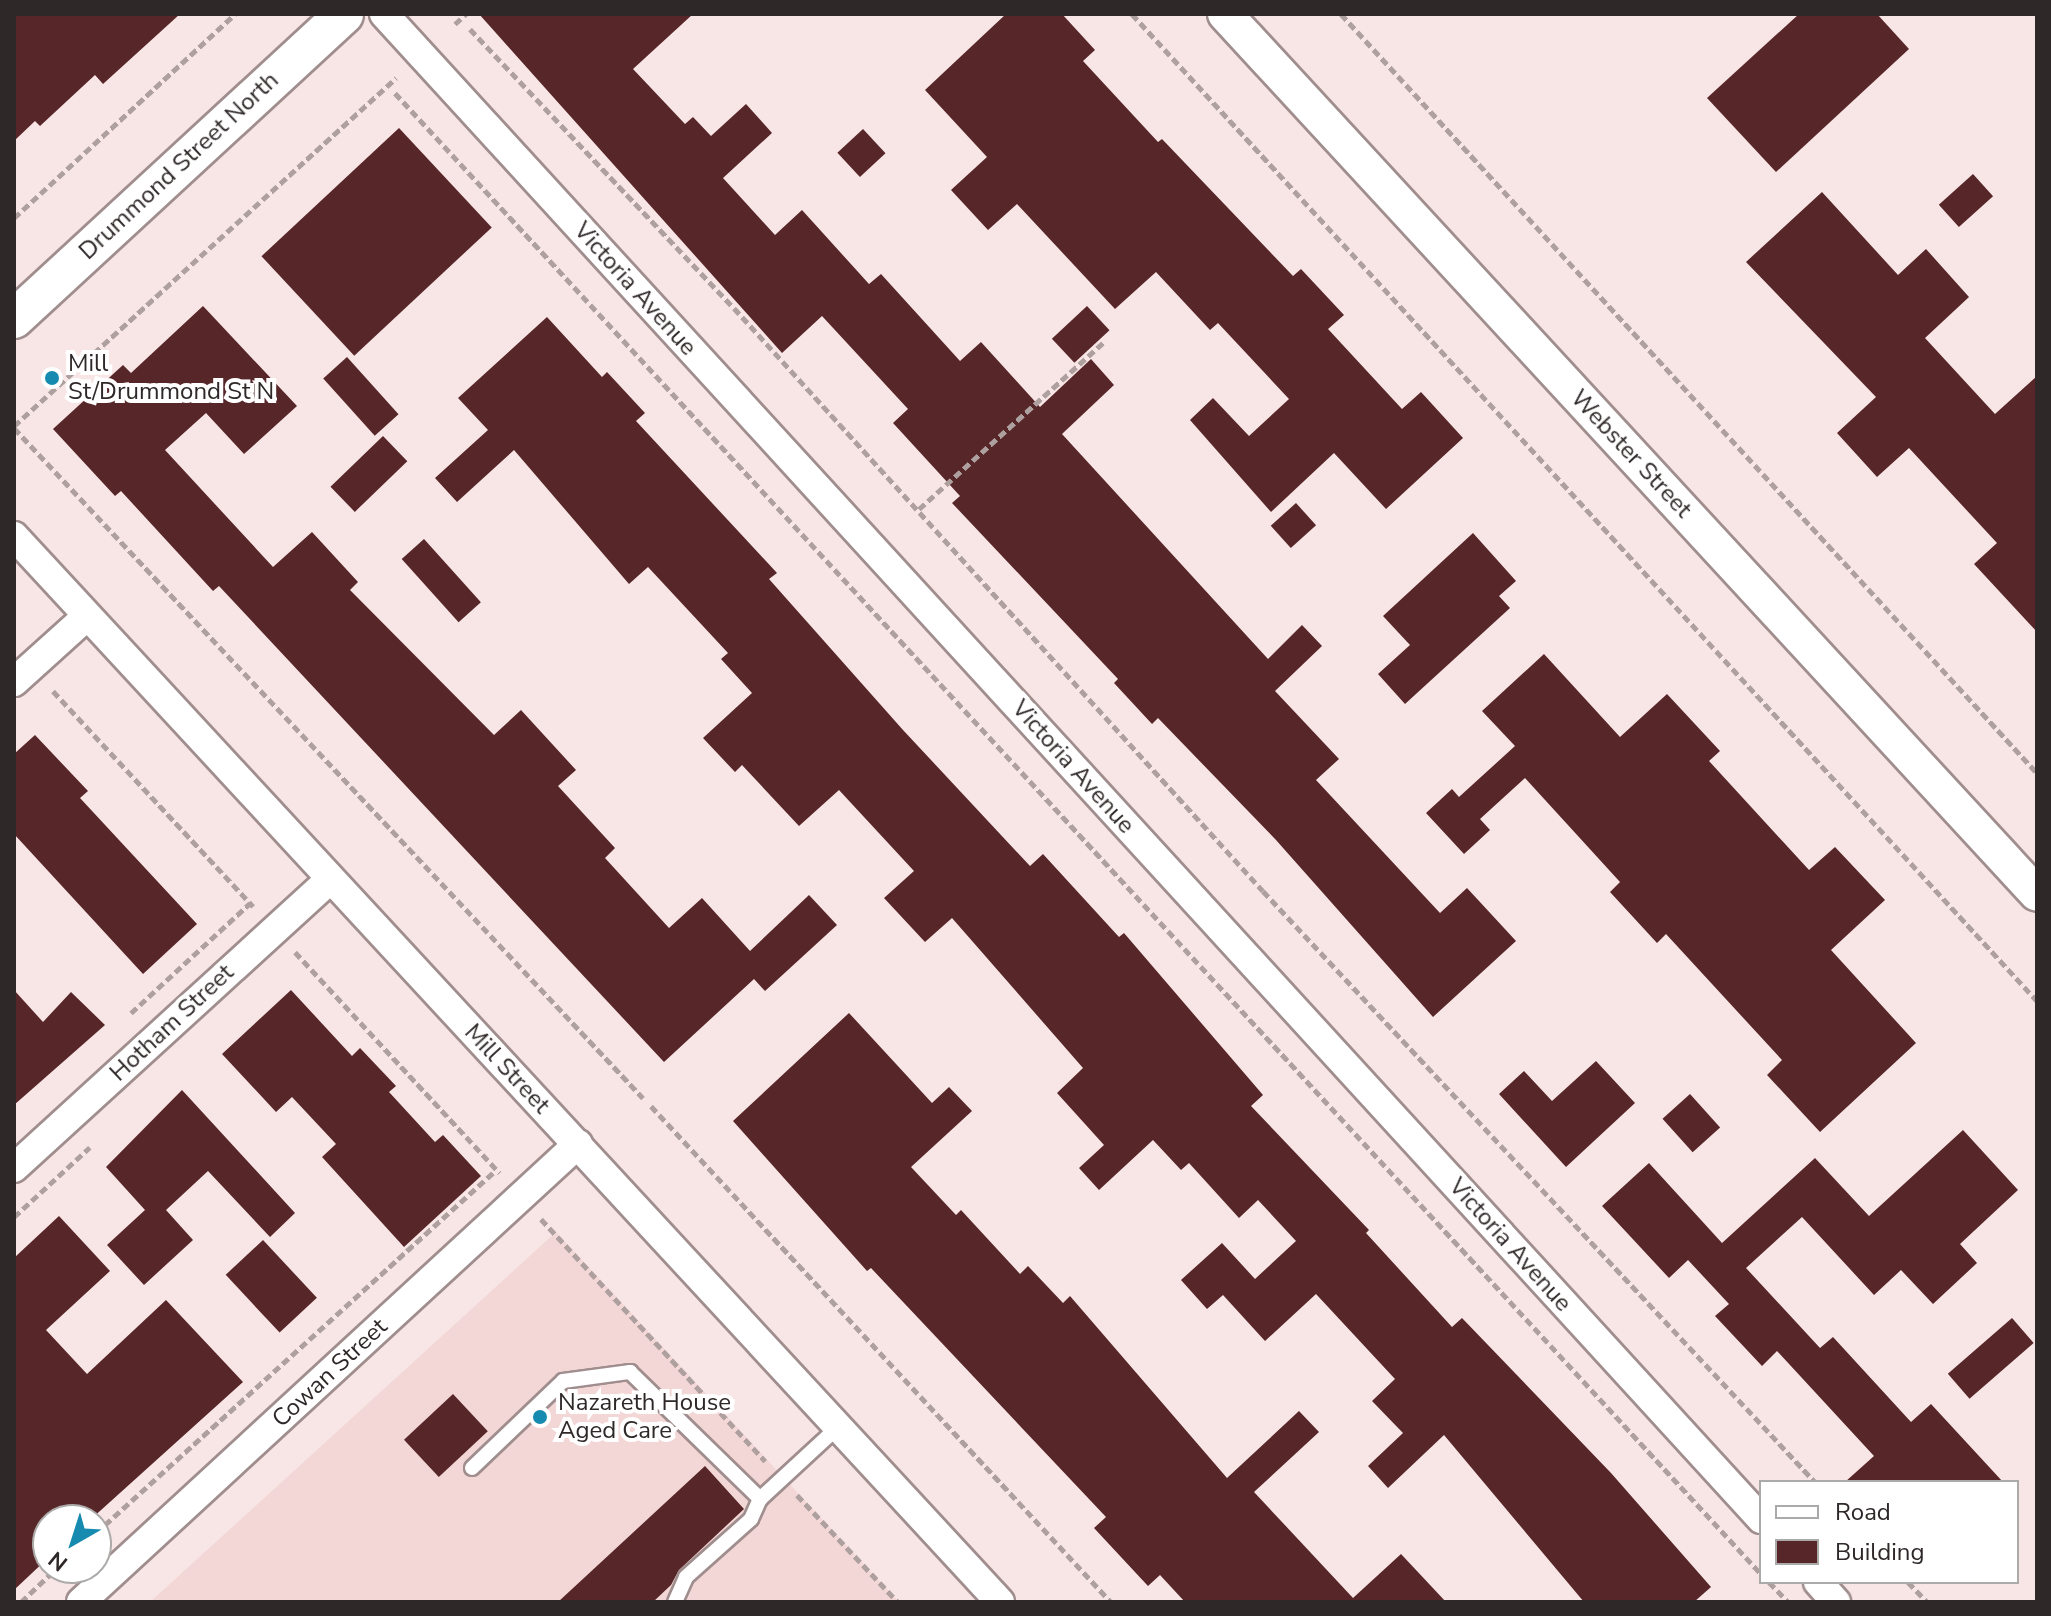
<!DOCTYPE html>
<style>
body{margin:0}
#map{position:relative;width:2051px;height:1616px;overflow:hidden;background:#f8e5e5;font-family:"Nunito Sans",sans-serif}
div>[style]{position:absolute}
.built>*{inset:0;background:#f3d7d7}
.building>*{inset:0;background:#572629;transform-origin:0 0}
.path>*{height:5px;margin-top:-2.5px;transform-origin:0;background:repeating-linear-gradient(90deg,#afa0a0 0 8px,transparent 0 12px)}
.roads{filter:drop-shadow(2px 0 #a08e8e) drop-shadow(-2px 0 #a08e8e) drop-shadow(0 2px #a08e8e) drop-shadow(0 -2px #a08e8e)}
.service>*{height:14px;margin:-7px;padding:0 7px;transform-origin:7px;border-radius:7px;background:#fff}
.minor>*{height:28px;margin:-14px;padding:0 14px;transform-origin:14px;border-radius:14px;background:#fff}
.tertiary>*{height:34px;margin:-17px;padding:0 17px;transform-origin:17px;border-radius:17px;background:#fff}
.secondary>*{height:38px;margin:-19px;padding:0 19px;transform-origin:19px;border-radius:19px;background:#fff}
.dots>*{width:22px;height:22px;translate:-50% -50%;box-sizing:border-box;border:4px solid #fff;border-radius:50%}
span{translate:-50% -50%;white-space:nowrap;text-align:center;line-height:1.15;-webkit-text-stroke:8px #fff;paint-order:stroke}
.street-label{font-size:24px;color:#2f2828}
.poi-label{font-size:24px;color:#2f2828}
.left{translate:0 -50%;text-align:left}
.frame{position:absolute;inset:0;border:16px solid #2f2828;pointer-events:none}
.legend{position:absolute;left:1759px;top:1480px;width:260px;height:104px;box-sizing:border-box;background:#fff;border:2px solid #aca9a9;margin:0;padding:10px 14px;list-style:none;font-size:24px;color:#2f2828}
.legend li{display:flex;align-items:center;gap:16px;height:40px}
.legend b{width:40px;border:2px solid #aca9a9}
.north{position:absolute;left:32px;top:1504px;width:80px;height:80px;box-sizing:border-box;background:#fff;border:2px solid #aca9a9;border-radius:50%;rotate:219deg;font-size:22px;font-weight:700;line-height:32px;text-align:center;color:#2f2828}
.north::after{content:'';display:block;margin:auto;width:28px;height:36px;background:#178baf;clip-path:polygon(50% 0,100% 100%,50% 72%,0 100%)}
</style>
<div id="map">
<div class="built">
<div style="clip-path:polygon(556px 1232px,899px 1602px,150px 1602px)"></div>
</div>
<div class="building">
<div style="clip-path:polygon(14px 14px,180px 14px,103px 84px,95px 75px,40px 126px,35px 121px,14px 141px)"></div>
<div style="clip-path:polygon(479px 14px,693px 14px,633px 69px,685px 124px,693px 117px,711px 136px,746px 104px,772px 133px,723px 178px,775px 235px,802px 210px,869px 284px,881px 274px,960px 361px,981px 342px,1040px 407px,1091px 359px,1114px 385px,1062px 434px,1268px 659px,1302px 625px,1322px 646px,1275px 691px,1339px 759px,1316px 780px,1440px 913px,1467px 888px,1516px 941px,1433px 1017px,1276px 840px,1158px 718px,1152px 724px,1114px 683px,1118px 679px,952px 503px,960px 496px,893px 423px,908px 409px,822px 316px,782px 353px)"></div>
<div style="clip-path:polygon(1006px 14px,1062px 14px,1095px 50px,1083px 61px,1158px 142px,1162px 139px,1293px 276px,1301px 269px,1344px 315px,1328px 329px,1402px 409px,1421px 392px,1463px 438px,1386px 509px,1334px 453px,1271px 512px,1190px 420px,1213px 398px,1249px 436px,1289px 399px,1218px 323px,1210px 330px,1156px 272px,1115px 309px,1017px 204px,988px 230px,951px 190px,987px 157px,925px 90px)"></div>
<div style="clip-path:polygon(1799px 14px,1877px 14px,1909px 49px,1776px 172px,1707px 98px)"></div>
<div style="left:399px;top:128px;width:136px;height:188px;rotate:47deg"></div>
<div style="left:863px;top:129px;width:33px;height:35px;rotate:47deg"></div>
<div style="left:1973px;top:174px;width:30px;height:46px;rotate:48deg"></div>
<div style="clip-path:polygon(1822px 192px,1898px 275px,1926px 249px,1969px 297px,1925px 338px,1995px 414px,2037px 376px,2037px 632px,1974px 564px,1997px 543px,1909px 448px,1877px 477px,1837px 433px,1876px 397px,1746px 262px)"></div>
<div style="clip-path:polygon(203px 306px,297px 406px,244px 454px,206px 413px,165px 450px,273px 567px,312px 532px,358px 582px,350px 590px,494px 735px,521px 710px,576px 770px,558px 786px,615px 848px,605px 858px,669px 928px,702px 898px,750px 951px,809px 895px,837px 925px,765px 991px,754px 979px,664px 1062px,219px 586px,213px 591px,121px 491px,115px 496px,53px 429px,123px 365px,131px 373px)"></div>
<div style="left:1087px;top:306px;width:33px;height:48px;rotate:47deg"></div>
<div style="clip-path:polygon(547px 317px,602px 377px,607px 372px,645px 413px,636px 421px,777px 573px,769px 579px,903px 730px,1030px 866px,1043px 854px,1119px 937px,1124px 933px,1263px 1095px,1251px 1106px,1369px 1230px,1366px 1233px,1452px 1327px,1462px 1318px,1611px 1473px,1711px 1587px,1694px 1602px,1584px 1602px,1444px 1435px,1388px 1488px,1368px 1466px,1403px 1433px,1372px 1401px,1395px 1379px,1316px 1294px,1265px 1341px,1223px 1295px,1207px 1309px,1181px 1280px,1222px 1243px,1255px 1279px,1296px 1241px,1258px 1200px,1239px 1218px,1189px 1163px,1181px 1170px,1153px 1140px,1099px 1190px,1079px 1168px,1104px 1145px,1057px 1093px,1083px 1068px,952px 918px,925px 942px,884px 898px,914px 871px,839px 790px,799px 826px,742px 765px,735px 772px,703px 738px,752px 693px,721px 659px,728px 653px,648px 567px,629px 584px,514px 450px,457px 502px,435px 478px,488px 430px,458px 398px)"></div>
<div style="left:347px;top:357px;width:77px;height:32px;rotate:48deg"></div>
<div style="left:383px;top:436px;width:35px;height:73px;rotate:46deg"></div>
<div style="left:1296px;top:503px;width:30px;height:34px;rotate:48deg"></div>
<div style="clip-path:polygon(1473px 533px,1516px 581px,1499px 596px,1510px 608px,1405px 704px,1378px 674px,1410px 645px,1383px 616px)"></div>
<div style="left:424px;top:539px;width:85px;height:30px;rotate:48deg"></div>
<div style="clip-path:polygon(1544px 654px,1620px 737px,1667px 694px,1720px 751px,1709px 761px,1809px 870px,1835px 847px,1885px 900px,1831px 950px,1916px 1043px,1820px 1132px,1767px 1075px,1782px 1060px,1666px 934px,1657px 943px,1610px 892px,1620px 882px,1525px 778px,1480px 819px,1490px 830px,1464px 854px,1426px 813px,1452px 789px,1459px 797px,1515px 746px,1482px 711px)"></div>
<div style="clip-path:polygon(35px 735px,88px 791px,80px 798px,197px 924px,143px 974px,14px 834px,14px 754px)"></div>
<div style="clip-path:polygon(14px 990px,43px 1022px,71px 992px,105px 1025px,14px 1105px)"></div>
<div style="clip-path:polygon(291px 990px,352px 1056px,360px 1048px,396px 1086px,389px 1092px,435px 1142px,443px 1135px,481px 1176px,404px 1247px,322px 1157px,336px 1144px,292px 1097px,276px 1112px,222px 1054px)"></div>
<div style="clip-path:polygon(849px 1013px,932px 1103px,949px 1087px,972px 1111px,911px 1167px,956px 1215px,961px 1210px,1020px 1274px,1028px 1266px,1063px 1303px,1070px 1296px,1227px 1478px,1299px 1411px,1319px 1432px,1254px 1492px,1353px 1598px,1401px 1554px,1446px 1602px,1185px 1602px,1160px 1575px,1148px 1586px,1094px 1528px,1106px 1517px,871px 1268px,867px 1271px,733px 1121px)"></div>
<div style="clip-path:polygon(1596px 1061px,1635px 1103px,1566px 1167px,1499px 1094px,1524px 1071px,1552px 1101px)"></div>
<div style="clip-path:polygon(182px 1090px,295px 1213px,270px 1237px,208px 1171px,166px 1210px,193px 1240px,144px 1285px,107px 1245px,145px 1210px,106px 1167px)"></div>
<div style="left:1690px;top:1094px;width:45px;height:37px;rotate:48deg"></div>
<div style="clip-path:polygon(1963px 1130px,2018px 1190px,1960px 1244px,1977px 1263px,1933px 1304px,1901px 1270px,1874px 1295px,1802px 1217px,1746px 1268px,1820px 1348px,1833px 1337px,1911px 1422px,1931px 1404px,2003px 1482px,1845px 1482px,1874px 1456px,1777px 1351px,1762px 1366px,1715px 1316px,1729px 1304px,1688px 1260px,1669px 1278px,1602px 1206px,1649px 1163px,1722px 1243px,1815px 1158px,1869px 1216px)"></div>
<div style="clip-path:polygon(59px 1216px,110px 1271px,46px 1330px,87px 1374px,166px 1300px,243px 1382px,90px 1520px,48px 1520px,48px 1558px,14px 1590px,14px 1258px)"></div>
<div style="left:263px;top:1240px;width:79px;height:51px;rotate:47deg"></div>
<div style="left:2012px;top:1318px;width:33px;height:85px;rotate:49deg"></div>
<div style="left:453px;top:1394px;width:51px;height:67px;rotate:47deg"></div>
<div style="clip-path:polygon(705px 1466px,744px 1509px,679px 1570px,671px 1585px,653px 1602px,558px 1602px)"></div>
</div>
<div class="path">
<div style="left:1132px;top:14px;width:1339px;rotate:47.48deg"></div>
<div style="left:1341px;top:14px;width:1030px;rotate:47.48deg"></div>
<div style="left:455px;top:24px;width:15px;rotate:-42deg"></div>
<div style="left:470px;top:29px;width:384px;rotate:46.6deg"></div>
<div style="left:734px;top:308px;width:787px;rotate:47.78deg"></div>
<div style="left:1263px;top:891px;width:809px;rotate:46.95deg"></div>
<div style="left:395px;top:93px;width:2015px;rotate:47.31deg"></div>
<div style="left:14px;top:218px;width:301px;rotate:-42.7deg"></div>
<div style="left:14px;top:426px;width:517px;rotate:-42.33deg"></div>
<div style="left:14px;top:428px;width:919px;rotate:46.81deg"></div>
<div style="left:919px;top:509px;width:252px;rotate:-42.1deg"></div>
<div style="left:53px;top:691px;width:294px;rotate:47.1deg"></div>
<div style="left:295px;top:952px;width:301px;rotate:47.2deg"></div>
<div style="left:131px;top:1013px;width:162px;rotate:-42.7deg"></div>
<div style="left:651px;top:1106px;width:676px;rotate:47.16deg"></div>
<div style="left:14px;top:1217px;width:103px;rotate:-42.6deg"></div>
<div style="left:541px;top:1219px;width:330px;rotate:47.2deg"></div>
<div style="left:797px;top:1495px;width:147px;rotate:46.7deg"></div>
<div style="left:96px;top:1533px;width:540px;rotate:-42.22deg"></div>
<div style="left:1769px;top:1582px;width:28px;rotate:46deg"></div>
<div style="left:1908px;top:1582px;width:28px;rotate:46deg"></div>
<div style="left:21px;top:1602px;width:50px;rotate:-43.4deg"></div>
</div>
<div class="roads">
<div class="service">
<div style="left:472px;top:1468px;width:126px;rotate:-43.7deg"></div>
<div style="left:563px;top:1381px;width:68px;rotate:-7.7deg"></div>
<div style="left:630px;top:1372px;width:182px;rotate:44.3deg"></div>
<div style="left:675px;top:1602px;width:27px;rotate:-66deg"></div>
<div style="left:686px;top:1577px;width:87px;rotate:-41.7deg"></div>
<div style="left:751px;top:1519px;width:22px;rotate:-66deg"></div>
<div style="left:760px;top:1499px;width:106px;rotate:-42.7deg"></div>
</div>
<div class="minor">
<div style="left:384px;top:14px;width:2040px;rotate:47.54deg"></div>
<div style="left:14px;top:536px;width:1452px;rotate:47.23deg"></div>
<div style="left:14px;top:682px;width:98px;rotate:-42.1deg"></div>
<div style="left:14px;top:1168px;width:428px;rotate:-42.4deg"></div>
<div style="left:1818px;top:1582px;width:27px;rotate:48deg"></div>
<div style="left:81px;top:1602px;width:676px;rotate:-42.66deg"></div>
</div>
<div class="tertiary">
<div style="left:1225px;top:14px;width:1197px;rotate:47.3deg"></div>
</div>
<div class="secondary">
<div style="left:14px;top:319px;width:449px;rotate:-42.7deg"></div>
</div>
</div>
<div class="dots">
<div style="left:52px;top:378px;background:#178baf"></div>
<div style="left:540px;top:1417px;background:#178baf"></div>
</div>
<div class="street-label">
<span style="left:179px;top:166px;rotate:-43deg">Drummond Street North</span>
<span style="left:635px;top:289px;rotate:48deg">Victoria Avenue</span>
<span style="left:1631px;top:454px;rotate:47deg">Webster Street</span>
<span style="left:1073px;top:767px;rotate:48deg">Victoria Avenue</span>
<span style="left:172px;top:1023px;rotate:-43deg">Hotham Street</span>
<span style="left:507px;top:1069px;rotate:47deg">Mill Street</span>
<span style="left:1510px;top:1245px;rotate:48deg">Victoria Avenue</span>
<span style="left:330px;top:1373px;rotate:-43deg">Cowan Street</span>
</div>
<div class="poi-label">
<span class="left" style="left:68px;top:378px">Mill<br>St/Drummond St N</span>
<span class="left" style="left:558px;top:1417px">Nazareth House<br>Aged Care</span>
</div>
<div class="frame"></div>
<ul class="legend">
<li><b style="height:10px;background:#fff"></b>Road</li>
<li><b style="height:22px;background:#572629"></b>Building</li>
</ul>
<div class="north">N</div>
</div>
